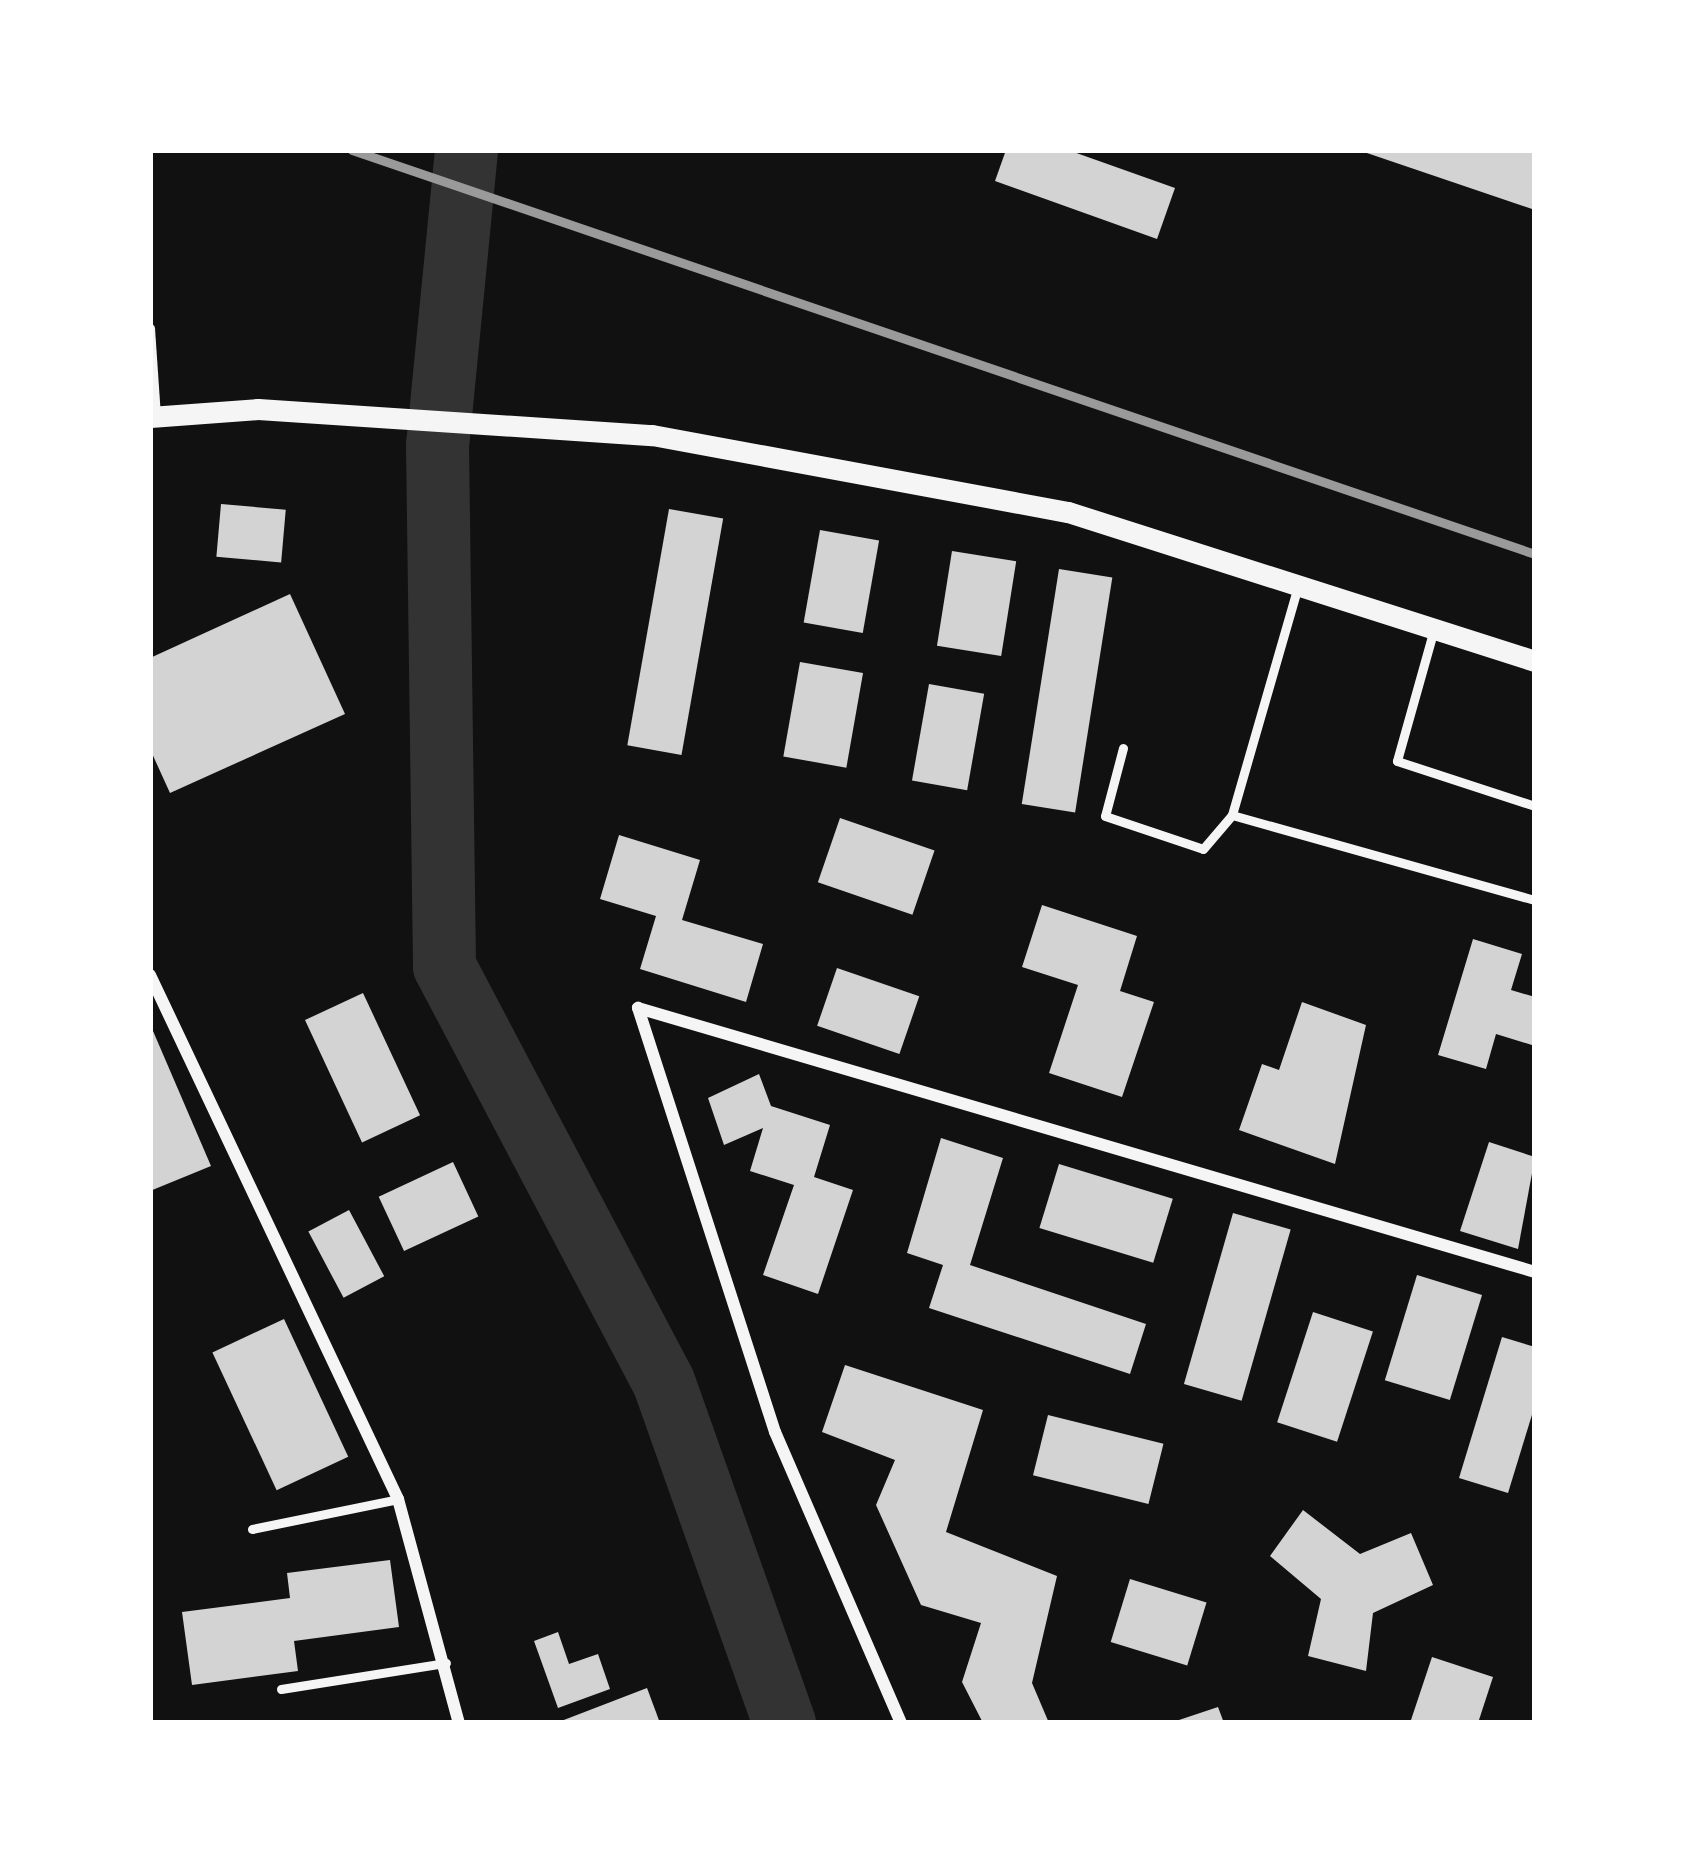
<!DOCTYPE html>
<style>
body{margin:0}
#map{position:relative;width:1685px;height:1873px;overflow:hidden;background:#111;font-family:Commissioner,sans-serif}
div>[style]{position:absolute}
.river>*{height:63px;margin:-31.5px;padding:0 31.5px;transform-origin:31.5px;border-radius:31.5px;background:#333}
.building>*{inset:0;background:#d3d3d3;transform-origin:0 0}
.service>*{height:9px;margin:-4.5px;padding:0 4.5px;transform-origin:4.5px;border-radius:4.5px;background:#f5f5f5}
.minor>*{height:12px;margin:-6px;padding:0 6px;transform-origin:6px;border-radius:6px;background:#f5f5f5}
.tertiary>*{height:21px;margin:-10.5px;padding:0 10.5px;transform-origin:10.5px;border-radius:10.5px;background:#f5f5f5}
.rail>*{height:9px;margin:-4.5px;padding:0 4.5px;transform-origin:4.5px;border-radius:4.5px;background:#9a9a9a}
span{translate:-50% -50%;white-space:nowrap;text-align:center;line-height:1.15;-webkit-text-stroke:12px #fff;paint-order:stroke}
.frame{position:absolute;inset:0;border:153px solid #fff;pointer-events:none}
</style>
<div id="map">
<div class="river">
<div style="left:466px;top:150px;width:295px;rotate:95.6deg"></div>
<div style="left:437px;top:444px;width:522px;rotate:89.23deg"></div>
<div style="left:444px;top:966px;width:469px;rotate:62.2deg"></div>
<div style="left:663px;top:1381px;width:363px;rotate:70.5deg"></div>
</div>
<div class="building">
<div style="clip-path:polygon(1006px 150px,1068px 150px,1175px 188px,1157px 239px,995px 181px)"></div>
<div style="clip-path:polygon(1361px 150px,1535px 150px,1535px 210px,1361px 151px)"></div>
<div style="left:221px;top:504px;width:65px;height:53px;rotate:5deg"></div>
<div style="left:669px;top:509px;width:55px;height:240px;rotate:10deg"></div>
<div style="left:820px;top:530px;width:60px;height:94px;rotate:10deg"></div>
<div style="left:952px;top:551px;width:65px;height:96px;rotate:9deg"></div>
<div style="left:1059px;top:569px;width:54px;height:238px;rotate:9deg"></div>
<div style="clip-path:polygon(290px 594px,345px 714px,170px 793px,150px 749px,150px 658px)"></div>
<div style="left:800px;top:662px;width:64px;height:96px;rotate:10deg"></div>
<div style="left:929px;top:684px;width:56px;height:98px;rotate:10deg"></div>
<div style="left:840px;top:818px;width:100px;height:68px;rotate:19deg"></div>
<div style="clip-path:polygon(619px 835px,700px 860px,682px 920px,763px 944px,746px 1002px,640px 969px,656px 916px,600px 899px)"></div>
<div style="clip-path:polygon(1042px 905px,1137px 936px,1120px 991px,1154px 1002px,1122px 1097px,1049px 1073px,1078px 985px,1022px 967px)"></div>
<div style="clip-path:polygon(1473px 939px,1522px 954px,1511px 990px,1535px 997px,1535px 1046px,1496px 1034px,1486px 1069px,1438px 1055px)"></div>
<div style="left:837px;top:968px;width:87px;height:61px;rotate:19deg"></div>
<div style="left:363px;top:993px;width:135px;height:64px;rotate:65deg"></div>
<div style="clip-path:polygon(1302px 1002px,1366px 1025px,1335px 1164px,1239px 1130px,1262px 1064px,1279px 1070px)"></div>
<div style="clip-path:polygon(150px 1024px,211px 1166px,150px 1191px)"></div>
<div style="clip-path:polygon(759px 1074px,771px 1106px,830px 1125px,814px 1177px,853px 1190px,818px 1294px,763px 1275px,794px 1185px,750px 1171px,763px 1128px,724px 1145px,708px 1098px)"></div>
<div style="clip-path:polygon(941px 1138px,1003px 1158px,970px 1265px,1146px 1324px,1130px 1374px,929px 1308px,943px 1265px,907px 1253px)"></div>
<div style="clip-path:polygon(1489px 1142px,1535px 1157px,1518px 1249px,1460px 1231px)"></div>
<div style="left:453px;top:1162px;width:60px;height:82px;rotate:65deg"></div>
<div style="left:1059px;top:1164px;width:119px;height:67px;rotate:17deg"></div>
<div style="left:349px;top:1210px;width:75px;height:46px;rotate:62deg"></div>
<div style="left:1233px;top:1213px;width:60px;height:178px;rotate:16deg"></div>
<div style="left:1417px;top:1275px;width:68px;height:110px;rotate:17deg"></div>
<div style="left:1313px;top:1312px;width:63px;height:116px;rotate:18deg"></div>
<div style="left:284px;top:1319px;width:152px;height:79px;rotate:65deg"></div>
<div style="clip-path:polygon(1502px 1337px,1535px 1347px,1535px 1405px,1508px 1493px,1459px 1478px)"></div>
<div style="clip-path:polygon(845px 1365px,983px 1410px,946px 1532px,1057px 1576px,1032px 1683px,1049px 1723px,983px 1723px,962px 1682px,981px 1623px,921px 1605px,876px 1505px,895px 1460px,822px 1432px)"></div>
<div style="left:1048px;top:1415px;width:119px;height:62px;rotate:14deg"></div>
<div style="clip-path:polygon(1303px 1510px,1360px 1554px,1411px 1533px,1433px 1585px,1373px 1613px,1366px 1671px,1308px 1656px,1321px 1599px,1270px 1556px)"></div>
<div style="clip-path:polygon(390px 1560px,399px 1627px,294px 1641px,298px 1671px,192px 1685px,182px 1612px,290px 1598px,287px 1573px)"></div>
<div style="left:1130px;top:1579px;width:80px;height:66px;rotate:17deg"></div>
<div style="clip-path:polygon(558px 1632px,569px 1664px,598px 1654px,610px 1689px,558px 1708px,534px 1641px)"></div>
<div style="clip-path:polygon(1432px 1657px,1493px 1677px,1478px 1723px,1410px 1723px)"></div>
<div style="clip-path:polygon(647px 1688px,660px 1723px,556px 1723px)"></div>
<div style="clip-path:polygon(1218px 1707px,1224px 1723px,1173px 1723px,1173px 1722px)"></div>
</div>
<div class="service">
<div style="left:150px;top:328px;width:89px;rotate:86.1deg"></div>
<div style="left:1298px;top:586px;width:238px;rotate:106.1deg"></div>
<div style="left:1232px;top:815px;width:315px;rotate:15.7deg"></div>
<div style="left:1434px;top:629px;width:137px;rotate:105.7deg"></div>
<div style="left:1397px;top:761px;width:145px;rotate:18.1deg"></div>
<div style="left:1123px;top:748px;width:70px;rotate:104.8deg"></div>
<div style="left:1105px;top:816px;width:103px;rotate:18.6deg"></div>
<div style="left:1203px;top:849px;width:45px;rotate:-49.5deg"></div>
<div style="left:252px;top:1529px;width:149px;rotate:-11.6deg"></div>
<div style="left:281px;top:1689px;width:167px;rotate:-9deg"></div>
</div>
<div class="minor">
<div style="left:150px;top:975px;width:580px;rotate:64.67deg"></div>
<div style="left:398px;top:1499px;width:232px;rotate:74.8deg"></div>
<div style="left:901px;top:1723px;width:317px;rotate:-113.4deg"></div>
<div style="left:775px;top:1432px;width:446px;rotate:-107.9deg"></div>
<div style="left:638px;top:1008px;width:935px;rotate:16.4deg"></div>
</div>
<div class="tertiary">
<div style="left:150px;top:417px;width:108px;rotate:-4.2deg"></div>
<div style="left:258px;top:409px;width:395px;rotate:3.8deg"></div>
<div style="left:652px;top:435px;width:423px;rotate:10.5deg"></div>
<div style="left:1068px;top:512px;width:490px;rotate:17.7deg"></div>
</div>
<div class="rail">
<div style="left:352px;top:150px;width:1250px;rotate:18.86deg"></div>
</div>
<div class="frame"></div>
</div>
